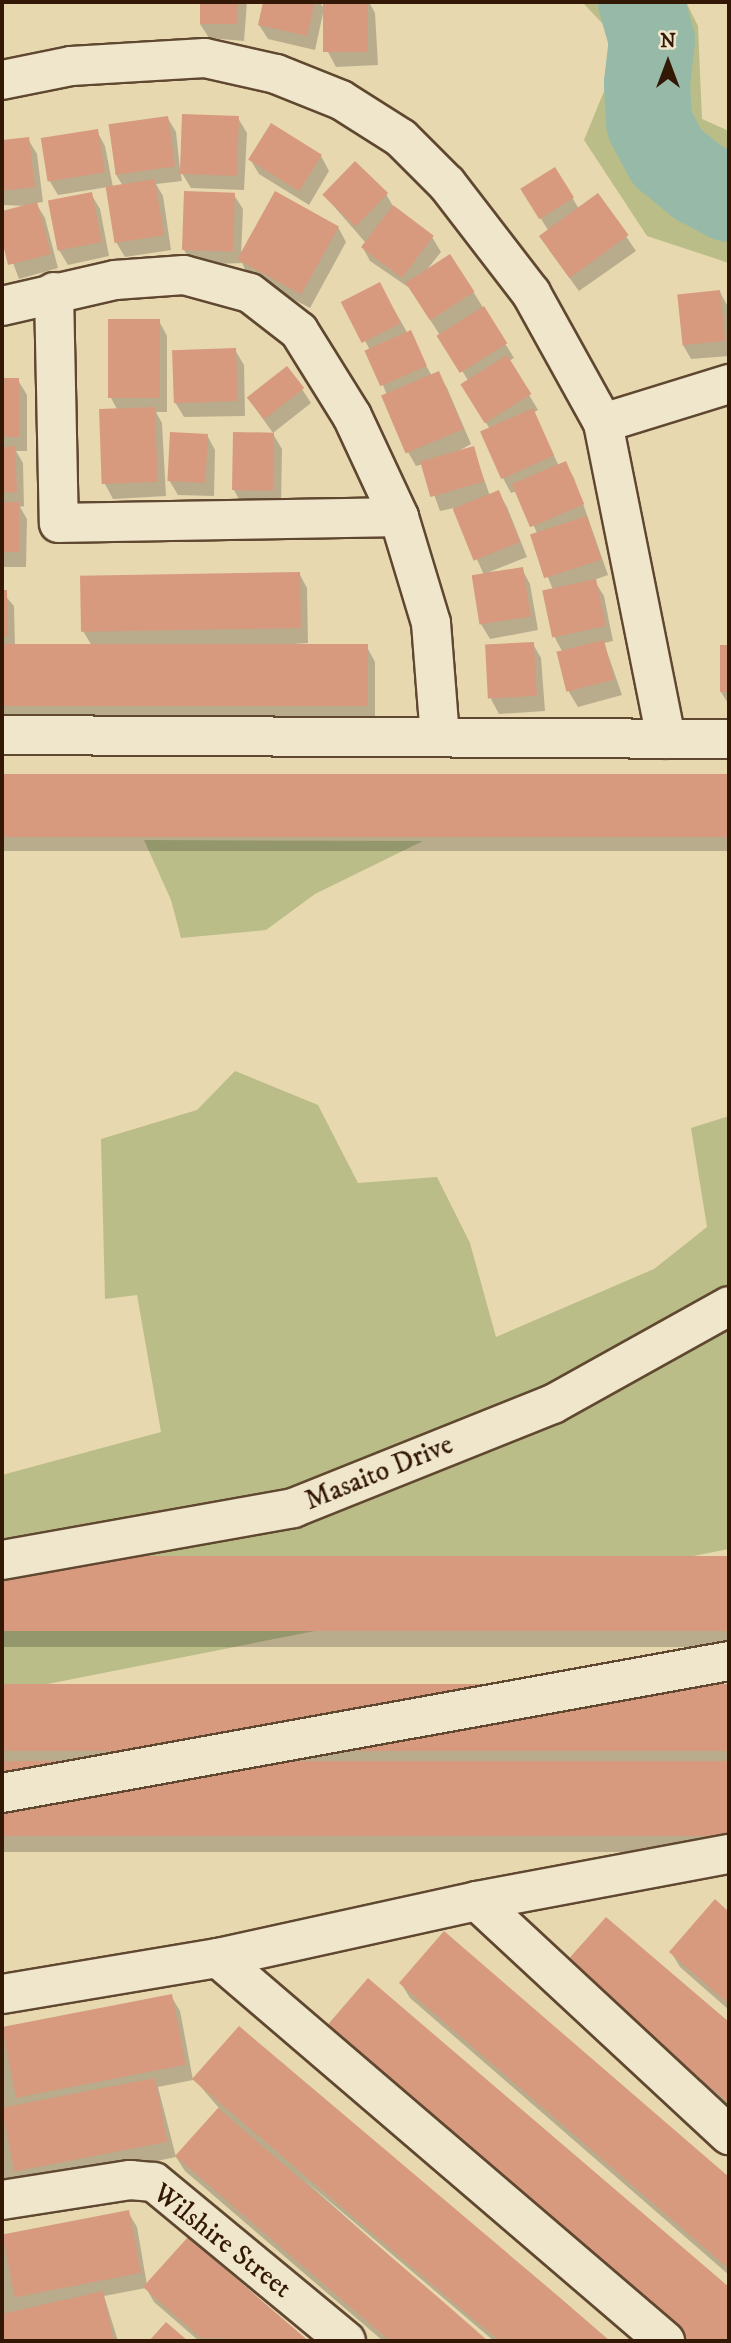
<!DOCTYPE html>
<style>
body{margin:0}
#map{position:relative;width:731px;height:2343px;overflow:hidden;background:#e7d8b0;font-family:"IM FELL DW Pica",serif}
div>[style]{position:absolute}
.green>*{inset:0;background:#babd87}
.shadow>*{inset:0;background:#0003;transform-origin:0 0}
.river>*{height:86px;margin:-43px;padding:0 43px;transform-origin:43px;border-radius:43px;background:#97baa8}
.building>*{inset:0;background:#d79a7f;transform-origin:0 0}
.roads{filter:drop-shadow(2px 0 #604830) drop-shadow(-2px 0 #604830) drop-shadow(0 2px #604830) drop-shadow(0 -2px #604830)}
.minor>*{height:38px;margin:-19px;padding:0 19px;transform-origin:19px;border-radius:19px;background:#efe6cc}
span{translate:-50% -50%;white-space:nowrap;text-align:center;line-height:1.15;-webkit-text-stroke:5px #efe6cc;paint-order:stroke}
.street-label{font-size:28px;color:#331806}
.frame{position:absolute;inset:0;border:4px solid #331806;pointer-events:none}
.north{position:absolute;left:633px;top:28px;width:70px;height:70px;-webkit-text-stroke:5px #efe6cc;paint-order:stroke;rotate:0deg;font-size:19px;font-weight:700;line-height:28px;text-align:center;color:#331806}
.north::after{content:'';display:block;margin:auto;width:24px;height:32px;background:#331806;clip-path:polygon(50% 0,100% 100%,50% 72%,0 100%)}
</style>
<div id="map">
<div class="green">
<div style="clip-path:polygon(582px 2px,686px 2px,698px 26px,702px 119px,729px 131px,729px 263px,647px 236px,584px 140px,623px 45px)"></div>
<div style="clip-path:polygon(144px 840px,423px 841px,315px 894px,266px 930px,181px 938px,171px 900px)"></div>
<div style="clip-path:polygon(235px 1071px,318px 1105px,358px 1183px,437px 1177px,470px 1243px,496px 1337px,654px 1269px,707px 1227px,691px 1128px,729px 1116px,729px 1549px,2px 1693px,2px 1475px,161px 1432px,137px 1295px,105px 1299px,101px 1139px,197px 1110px)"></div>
</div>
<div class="shadow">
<div style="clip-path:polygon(202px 2px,247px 2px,244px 41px,209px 38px,200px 24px)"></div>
<div style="clip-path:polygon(265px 2px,320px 2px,324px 9px,315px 50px,268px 39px,259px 25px)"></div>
<div style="clip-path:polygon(325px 2px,369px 2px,375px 13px,378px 65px,336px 67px,328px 52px)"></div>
<div style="clip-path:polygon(167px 117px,176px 132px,180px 169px,238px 118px,247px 133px,244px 190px,191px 188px,180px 170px,182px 181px,156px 184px,163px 196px,171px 250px,125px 257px,116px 242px,108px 187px,58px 195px,49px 180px,97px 131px,105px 146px,113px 187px,123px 186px,115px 173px)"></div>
<div style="clip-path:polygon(28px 139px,37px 154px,43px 202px,36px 203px,45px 218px,58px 268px,19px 279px,2px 233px,2px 213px,28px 206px,2px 205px,2px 142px)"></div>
<div style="clip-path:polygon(321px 156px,329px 171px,309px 205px,259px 174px,250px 159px)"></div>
<div style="clip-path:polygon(555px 169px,579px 209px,598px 195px,636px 251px,579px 291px,549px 250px,548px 230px,531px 203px)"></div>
<div style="clip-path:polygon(91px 194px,100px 209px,109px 256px,68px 265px,59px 250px,50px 201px)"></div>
<div style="clip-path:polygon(386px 194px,394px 208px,432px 237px,441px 252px,425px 272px,449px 257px,474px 293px,514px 358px,509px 361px,538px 410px,533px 413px,559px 466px,565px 463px,574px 478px,608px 575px,594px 580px,604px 596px,613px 641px,604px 643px,622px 695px,578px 707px,569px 692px,563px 653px,554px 636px,553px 590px,532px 537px,538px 535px,517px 491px,511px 493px,503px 478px,482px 432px,490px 429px,471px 400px,469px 382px,411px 289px,370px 261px,362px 246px,365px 242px,324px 195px)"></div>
<div style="clip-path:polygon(234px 195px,243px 209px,241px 257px,338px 227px,346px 242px,310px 308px,248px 275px,242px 263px,193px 265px,184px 250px)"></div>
<div style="clip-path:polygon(720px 292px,728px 307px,729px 356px,691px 359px,683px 345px)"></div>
<div style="clip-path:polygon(388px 299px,432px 376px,438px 373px,447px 388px,471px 444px,455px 453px,473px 448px,490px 496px,498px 492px,507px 507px,527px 557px,489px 572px,522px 569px,530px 584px,538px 630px,490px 639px,481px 624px,474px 576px,484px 575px,454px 508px,440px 511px,423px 464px,416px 466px,408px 452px,370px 350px,344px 303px)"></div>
<div style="clip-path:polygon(159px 321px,167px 336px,167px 412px,156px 412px,162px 423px,166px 496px,113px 499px,105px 484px,118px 411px,111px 398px)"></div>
<div style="clip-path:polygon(235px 350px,244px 365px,245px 416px,184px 417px,175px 402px)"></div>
<div style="clip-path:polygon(2px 380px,18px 380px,27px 395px,27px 451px,16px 451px,23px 463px,24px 506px,20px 507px,27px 519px,26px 567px,2px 567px)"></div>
<div style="clip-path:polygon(302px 389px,311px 403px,273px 433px,248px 398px)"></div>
<div style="clip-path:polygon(273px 434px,282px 449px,281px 505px,242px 505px,234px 490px)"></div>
<div style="clip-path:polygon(207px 435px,215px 450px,214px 496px,178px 495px,169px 480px)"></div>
<div style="clip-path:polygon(299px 573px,307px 588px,308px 643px,250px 647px,367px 647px,375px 662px,375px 722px,2px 720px,2px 592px,14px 606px,15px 646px,92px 646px,83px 631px)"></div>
<div style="clip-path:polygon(533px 644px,541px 658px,545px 711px,499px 714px,491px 699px)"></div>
<div style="clip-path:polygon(721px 647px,729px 647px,729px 705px,721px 692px)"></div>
<div style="left:2px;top:776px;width:727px;height:75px"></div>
<div style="left:729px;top:1558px;width:89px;height:740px;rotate:90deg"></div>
<div style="left:729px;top:1685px;width:167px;height:740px;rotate:90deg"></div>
<div style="clip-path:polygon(715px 1902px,729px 1914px,729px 2010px,680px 1967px,671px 1952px)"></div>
<div style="clip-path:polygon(606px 1919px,729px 2024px,729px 2109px,576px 1978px)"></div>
<div style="clip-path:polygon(445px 1933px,729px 2180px,729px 2275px,410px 1998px,401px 1983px)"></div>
<div style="clip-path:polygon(368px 1981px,729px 2290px,729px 2341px,681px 2341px)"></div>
<div style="clip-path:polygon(171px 1996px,180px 2011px,193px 2080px,158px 2087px,176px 2157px,2px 2193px,2px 2029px)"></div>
<div style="clip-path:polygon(239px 2028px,608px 2341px,494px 2341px,302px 2178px,485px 2341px,383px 2341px,185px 2171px,176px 2157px,219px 2108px,194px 2079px)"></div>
<div style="clip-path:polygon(128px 2212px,137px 2227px,147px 2285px,188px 2239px,306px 2341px,199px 2341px,154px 2302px,146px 2288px,104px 2296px,118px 2341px,2px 2341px,2px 2236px)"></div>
</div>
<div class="river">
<div style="left:641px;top:2px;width:40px;rotate:74deg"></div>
<div style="left:652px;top:40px;width:43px;rotate:96.6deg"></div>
<div style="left:647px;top:83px;width:40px;rotate:87.1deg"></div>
<div style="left:649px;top:123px;width:38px;rotate:62deg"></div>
<div style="left:667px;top:157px;width:41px;rotate:39.1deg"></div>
<div style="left:699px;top:183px;width:34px;rotate:28deg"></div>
</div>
<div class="building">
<div style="left:200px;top:2px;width:38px;height:22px"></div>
<div style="clip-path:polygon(263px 2px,315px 2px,307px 36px,258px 25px)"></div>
<div style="left:323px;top:2px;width:45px;height:50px"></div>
<div style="left:182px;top:114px;width:57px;height:60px;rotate:2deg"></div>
<div style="left:168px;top:116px;width:51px;height:60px;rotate:82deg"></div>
<div style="left:271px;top:123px;width:60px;height:43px;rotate:32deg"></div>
<div style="left:98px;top:129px;width:44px;height:58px;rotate:81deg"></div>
<div style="clip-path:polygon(29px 137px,35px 187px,2px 191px,2px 140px)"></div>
<div style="left:355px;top:161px;width:46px;height:47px;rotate:44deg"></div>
<div style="left:555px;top:167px;width:36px;height:41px;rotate:58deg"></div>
<div style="left:155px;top:179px;width:57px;height:50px;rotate:81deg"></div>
<div style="left:184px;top:191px;width:51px;height:59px;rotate:2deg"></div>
<div style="left:275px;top:191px;width:73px;height:78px;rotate:29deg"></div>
<div style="left:92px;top:192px;width:51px;height:45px;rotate:79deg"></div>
<div style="left:598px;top:193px;width:52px;height:73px;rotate:54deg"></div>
<div style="clip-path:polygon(37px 202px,51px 254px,8px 265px,2px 240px,2px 211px)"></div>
<div style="left:393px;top:205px;width:51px;height:53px;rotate:37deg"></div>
<div style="left:450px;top:254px;width:45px;height:53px;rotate:57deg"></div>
<div style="left:380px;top:282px;width:46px;height:44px;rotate:63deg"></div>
<div style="left:720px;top:290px;width:51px;height:43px;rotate:84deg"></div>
<div style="left:484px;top:306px;width:44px;height:56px;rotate:58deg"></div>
<div style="left:160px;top:319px;width:79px;height:52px;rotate:90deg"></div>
<div style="left:411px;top:330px;width:39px;height:51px;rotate:66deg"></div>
<div style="left:236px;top:348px;width:53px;height:64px;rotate:88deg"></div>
<div style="left:507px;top:355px;width:46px;height:55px;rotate:58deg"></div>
<div style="left:287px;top:366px;width:28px;height:51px;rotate:52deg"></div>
<div style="left:439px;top:371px;width:63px;height:63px;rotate:67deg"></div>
<div style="left:2px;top:378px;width:17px;height:59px"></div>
<div style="left:155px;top:407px;width:75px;height:56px;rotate:88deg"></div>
<div style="left:533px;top:408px;width:52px;height:58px;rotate:66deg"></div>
<div style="left:170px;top:432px;width:38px;height:49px;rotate:3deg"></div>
<div style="left:233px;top:432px;width:41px;height:58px;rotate:1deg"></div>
<div style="clip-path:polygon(15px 446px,17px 492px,2px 493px,2px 447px)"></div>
<div style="left:474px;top:446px;width:37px;height:56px;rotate:74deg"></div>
<div style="left:566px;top:461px;width:47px;height:59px;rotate:67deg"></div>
<div style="left:499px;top:490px;width:56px;height:50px;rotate:68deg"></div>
<div style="left:2px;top:502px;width:17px;height:50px"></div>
<div style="left:587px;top:516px;width:46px;height:60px;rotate:72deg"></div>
<div style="left:523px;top:567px;width:50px;height:52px;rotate:81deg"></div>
<div style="left:300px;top:572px;width:56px;height:220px;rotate:89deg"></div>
<div style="left:596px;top:579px;width:48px;height:55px;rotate:78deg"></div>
<div style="clip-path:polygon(2px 590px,7px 590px,8px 637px,2px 637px)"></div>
<div style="left:604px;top:640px;width:41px;height:49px;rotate:76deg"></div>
<div style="left:534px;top:642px;width:54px;height:49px;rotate:87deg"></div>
<div style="left:2px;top:644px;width:366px;height:62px"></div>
<div style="left:720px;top:645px;width:9px;height:47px"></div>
<div style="left:2px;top:774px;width:727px;height:63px"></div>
<div style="left:729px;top:1556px;width:75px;height:740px;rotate:90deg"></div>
<div style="left:729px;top:1684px;width:67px;height:740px;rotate:90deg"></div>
<div style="left:729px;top:1761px;width:75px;height:740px;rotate:90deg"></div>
<div style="clip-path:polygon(715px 1899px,729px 1912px,729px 2004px,669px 1952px)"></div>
<div style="clip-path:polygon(606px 1917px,729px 2022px,729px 2103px,565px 1963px)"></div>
<div style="clip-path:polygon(444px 1931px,729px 2177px,729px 2269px,399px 1983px)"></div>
<div style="clip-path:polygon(368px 1978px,729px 2287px,729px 2341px,688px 2341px,324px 2029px)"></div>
<div style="left:172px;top:1994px;width:72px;height:173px;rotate:79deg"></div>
<div style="clip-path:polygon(239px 2026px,558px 2296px,610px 2341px,500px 2341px,453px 2302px,192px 2079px)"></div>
<div style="left:155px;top:2078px;width:65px;height:156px;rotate:79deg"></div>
<div style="clip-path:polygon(218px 2108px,447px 2305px,488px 2341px,390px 2341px,175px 2156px)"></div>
<div style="left:129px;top:2210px;width:64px;height:129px;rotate:79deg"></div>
<div style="clip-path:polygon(188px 2237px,304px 2337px,309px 2341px,201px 2338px,143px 2287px)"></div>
<div style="clip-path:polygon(103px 2291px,114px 2341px,2px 2341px,2px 2314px)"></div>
<div style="clip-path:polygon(166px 2322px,188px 2341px,149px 2341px)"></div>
</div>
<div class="roads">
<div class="minor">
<div style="left:2px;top:80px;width:70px;rotate:-11.5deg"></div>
<div style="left:71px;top:66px;width:134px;rotate:-3.4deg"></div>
<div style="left:205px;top:58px;width:73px;rotate:12.7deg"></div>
<div style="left:276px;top:74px;width:70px;rotate:21.8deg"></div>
<div style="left:341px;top:100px;width:71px;rotate:32.3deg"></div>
<div style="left:401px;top:138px;width:65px;rotate:45deg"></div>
<div style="left:447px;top:184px;width:138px;rotate:52.4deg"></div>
<div style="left:531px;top:293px;width:149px;rotate:61deg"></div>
<div style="left:603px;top:423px;width:322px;rotate:78.7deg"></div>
<div style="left:54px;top:292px;width:231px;rotate:88.8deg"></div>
<div style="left:59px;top:523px;width:340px;rotate:-1deg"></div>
<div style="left:2px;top:306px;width:116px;rotate:-13deg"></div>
<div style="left:115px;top:280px;width:69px;rotate:-4.1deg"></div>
<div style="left:184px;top:275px;width:68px;rotate:15.3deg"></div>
<div style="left:250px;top:293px;width:62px;rotate:37.8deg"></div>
<div style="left:299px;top:331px;width:100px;rotate:58.1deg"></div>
<div style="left:352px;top:416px;width:111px;rotate:65deg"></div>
<div style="left:399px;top:517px;width:111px;rotate:73.2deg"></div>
<div style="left:431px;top:623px;width:114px;rotate:85.5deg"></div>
<div style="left:603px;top:423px;width:132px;rotate:-17.2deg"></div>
<div style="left:2px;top:735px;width:727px;rotate:0.32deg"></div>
<div style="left:2px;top:1560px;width:296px;rotate:-10.1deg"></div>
<div style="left:293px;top:1508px;width:280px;rotate:-21.8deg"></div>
<div style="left:553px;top:1404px;width:201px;rotate:-29.1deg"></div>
<div style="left:2px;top:1793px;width:739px;rotate:-10.29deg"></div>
<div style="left:477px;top:1901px;width:344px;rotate:42.9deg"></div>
<div style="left:218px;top:1958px;width:589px;rotate:40.59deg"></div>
<div style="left:2px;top:1994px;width:219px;rotate:-9.5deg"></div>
<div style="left:218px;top:1958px;width:265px;rotate:-12.4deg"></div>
<div style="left:477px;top:1901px;width:256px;rotate:-10.6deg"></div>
<div style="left:2px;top:2200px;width:130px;rotate:-8.9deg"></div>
<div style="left:130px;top:2180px;width:24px;rotate:5deg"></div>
<div style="left:154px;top:2182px;width:249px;rotate:39.6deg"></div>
</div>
</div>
<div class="street-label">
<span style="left:379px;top:1473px;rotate:-22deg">Masaito Drive</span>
<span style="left:222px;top:2241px;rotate:38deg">Wilshire Street</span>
</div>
<div class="frame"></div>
<div class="north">N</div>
</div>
